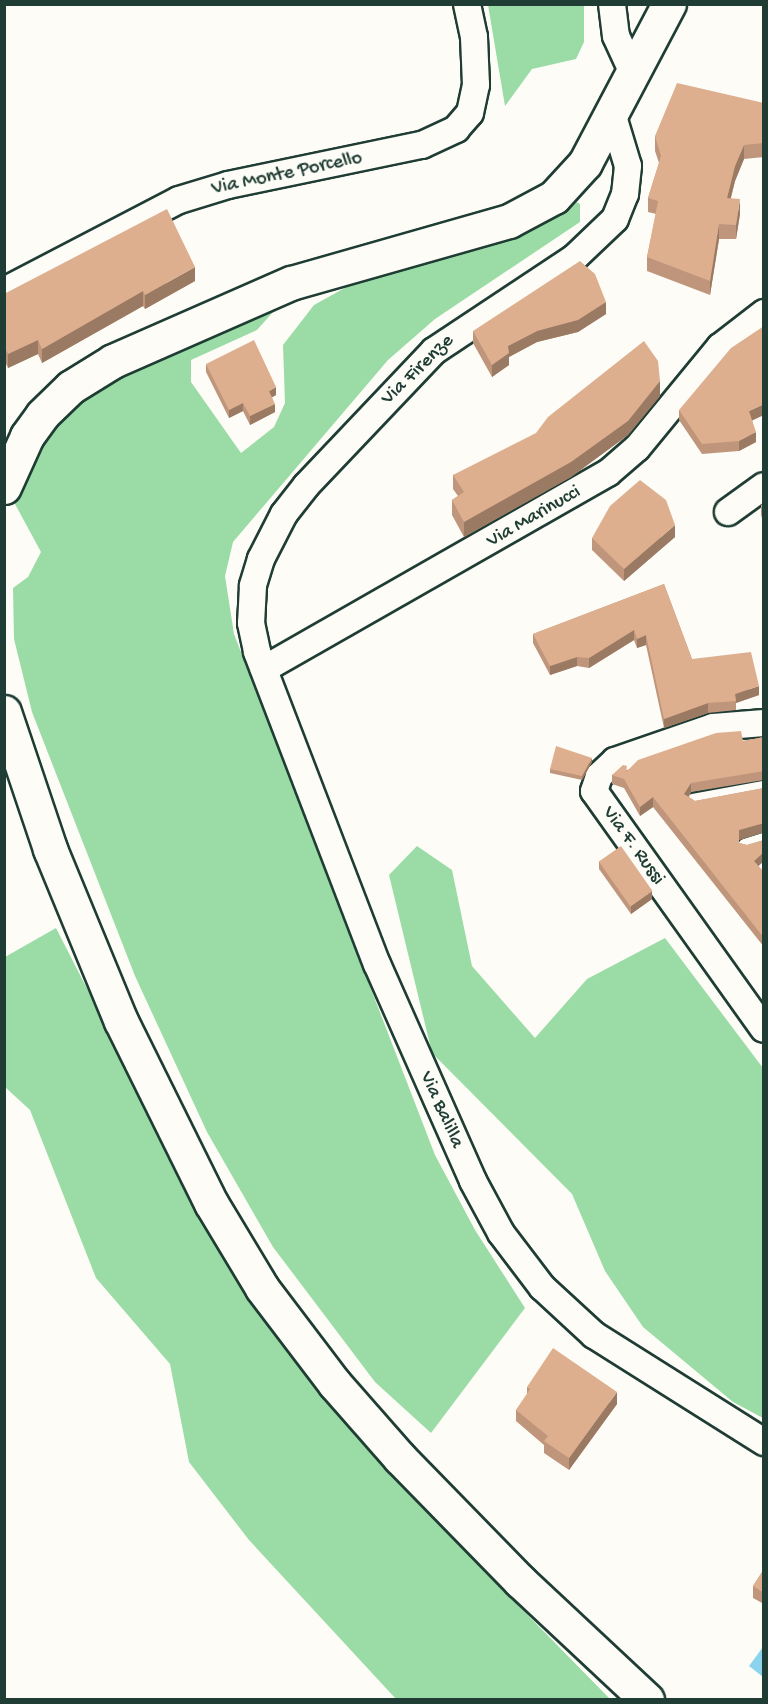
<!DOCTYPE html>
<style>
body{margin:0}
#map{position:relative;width:768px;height:1704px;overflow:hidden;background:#fdfcf7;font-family:"Gochi Hand",sans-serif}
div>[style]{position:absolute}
.green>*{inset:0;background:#9bdca6}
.water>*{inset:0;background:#8cd4ed}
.roads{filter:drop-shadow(2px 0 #1f3d34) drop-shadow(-2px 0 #1f3d34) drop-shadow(0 2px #1f3d34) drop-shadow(0 -2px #1f3d34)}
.lane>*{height:14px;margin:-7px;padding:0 7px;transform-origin:7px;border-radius:7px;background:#fdfcf7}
.street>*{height:26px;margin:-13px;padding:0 13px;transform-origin:13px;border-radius:13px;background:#fdfcf7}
.secondary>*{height:33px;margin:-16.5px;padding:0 16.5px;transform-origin:16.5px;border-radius:16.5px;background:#fdfcf7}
.wall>*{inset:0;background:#bf967b}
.shaded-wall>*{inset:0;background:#9b7a64}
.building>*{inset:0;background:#deaf8f;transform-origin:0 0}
span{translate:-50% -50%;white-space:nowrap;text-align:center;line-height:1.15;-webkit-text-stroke:5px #fdfcf7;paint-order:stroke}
.street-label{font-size:20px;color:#1f3d34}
.frame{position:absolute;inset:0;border:6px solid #1f3d34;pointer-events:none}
</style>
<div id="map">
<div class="green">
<div style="clip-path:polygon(488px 5px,584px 5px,584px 42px,576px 59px,532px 69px,505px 106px)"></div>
<div style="clip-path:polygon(573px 200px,580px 204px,580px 222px,435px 319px,388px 360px,233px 542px,225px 576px,234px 634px,435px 1155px,475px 1230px,525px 1308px,431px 1433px,375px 1382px,273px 1247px,207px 1132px,135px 976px,32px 712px,14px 639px,13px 588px,28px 577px,41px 552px,15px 504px,24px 461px,89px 385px,290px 293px,257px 330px,191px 360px,191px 382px,241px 453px,274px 427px,285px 403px,283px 345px,314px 305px,370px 274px)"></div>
<div style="clip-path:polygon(417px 846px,452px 870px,472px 966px,535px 1038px,587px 979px,665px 938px,763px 1068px,763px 1418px,733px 1402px,643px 1327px,605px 1271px,572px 1194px,432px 1053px,389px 875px)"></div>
<div style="clip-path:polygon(56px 928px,204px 1217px,265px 1321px,400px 1485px,610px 1699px,396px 1699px,249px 1540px,189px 1462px,170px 1364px,96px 1278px,30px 1110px,5px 1087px,5px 957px)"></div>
</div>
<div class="water">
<div style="clip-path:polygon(763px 1647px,763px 1677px,749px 1666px)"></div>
</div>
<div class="roads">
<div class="lane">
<div style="left:693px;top:801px;width:72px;rotate:-10.4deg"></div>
<div style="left:745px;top:846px;width:20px;rotate:-18deg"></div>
</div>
<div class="street">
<div style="left:612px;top:4px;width:32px;rotate:83deg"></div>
<div style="left:616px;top:36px;width:41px;rotate:65.3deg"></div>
<div style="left:612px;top:113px;width:55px;rotate:73.2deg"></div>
<div style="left:628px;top:166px;width:28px;rotate:96deg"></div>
<div style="left:625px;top:194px;width:27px;rotate:112deg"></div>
<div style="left:615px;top:219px;width:57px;rotate:136.4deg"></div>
<div style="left:574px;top:258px;width:168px;rotate:146.4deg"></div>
<div style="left:434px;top:351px;width:186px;rotate:133.5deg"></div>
<div style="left:306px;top:486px;width:36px;rotate:128deg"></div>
<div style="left:284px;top:514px;width:51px;rotate:117.1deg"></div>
<div style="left:261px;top:559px;width:28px;rotate:107deg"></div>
<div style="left:253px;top:586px;width:37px;rotate:93deg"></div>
<div style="left:251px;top:623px;width:30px;rotate:78deg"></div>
<div style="left:257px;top:652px;width:334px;rotate:69deg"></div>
<div style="left:377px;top:964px;width:237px;rotate:66.1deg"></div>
<div style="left:473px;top:1181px;width:59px;rotate:61.7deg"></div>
<div style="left:501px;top:1233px;width:68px;rotate:52.8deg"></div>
<div style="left:542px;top:1287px;width:71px;rotate:42.7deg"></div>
<div style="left:594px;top:1335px;width:201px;rotate:32.2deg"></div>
<div style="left:4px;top:291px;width:197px;rotate:-27.5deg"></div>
<div style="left:179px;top:200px;width:51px;rotate:-17deg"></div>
<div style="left:228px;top:185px;width:198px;rotate:-11.7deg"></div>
<div style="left:422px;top:145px;width:38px;rotate:-25deg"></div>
<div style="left:456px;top:129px;width:21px;rotate:-49deg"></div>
<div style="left:470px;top:113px;width:29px;rotate:-78deg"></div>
<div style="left:476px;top:85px;width:48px;rotate:-92.4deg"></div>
<div style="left:474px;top:37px;width:34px;rotate:-102deg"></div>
<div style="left:728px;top:512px;width:44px;rotate:-35.8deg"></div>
<div style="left:264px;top:669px;width:396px;rotate:-29.7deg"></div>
<div style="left:608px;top:473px;width:38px;rotate:-41deg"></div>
<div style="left:637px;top:448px;width:131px;rotate:-50.6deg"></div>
<div style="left:720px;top:347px;width:56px;rotate:-37.7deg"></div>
<div style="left:764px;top:723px;width:51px;rotate:175.5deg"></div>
<div style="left:713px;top:727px;width:104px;rotate:160.9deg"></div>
<div style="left:615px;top:761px;width:22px;rotate:137deg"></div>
<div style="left:599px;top:776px;width:16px;rotate:108deg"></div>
<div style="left:594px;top:791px;width:292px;rotate:54.5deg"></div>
</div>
<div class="secondary">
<div style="left:4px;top:487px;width:56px;rotate:-65.7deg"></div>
<div style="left:27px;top:436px;width:26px;rotate:-54deg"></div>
<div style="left:42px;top:415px;width:40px;rotate:-44deg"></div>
<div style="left:71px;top:387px;width:49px;rotate:-31.8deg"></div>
<div style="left:113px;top:361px;width:194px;rotate:-23.7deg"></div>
<div style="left:291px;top:283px;width:227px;rotate:-15.9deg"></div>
<div style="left:509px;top:221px;width:51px;rotate:-28.1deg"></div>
<div style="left:554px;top:197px;width:46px;rotate:-47.6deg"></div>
<div style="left:585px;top:163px;width:180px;rotate:-62.2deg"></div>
<div style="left:4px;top:712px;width:145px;rotate:71.4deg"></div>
<div style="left:50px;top:849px;width:186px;rotate:67.6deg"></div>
<div style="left:121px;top:1021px;width:203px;rotate:63.7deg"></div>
<div style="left:211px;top:1203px;width:99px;rotate:59deg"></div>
<div style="left:262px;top:1288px;width:121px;rotate:52.8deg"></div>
<div style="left:335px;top:1384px;width:98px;rotate:48.7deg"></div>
<div style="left:400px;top:1458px;width:172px;rotate:45.7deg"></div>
<div style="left:520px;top:1581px;width:174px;rotate:43.1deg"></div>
</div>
</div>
<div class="wall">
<div style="clip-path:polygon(764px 103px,764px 157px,744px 159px,735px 181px,731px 198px,740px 214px,736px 239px,719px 239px,710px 295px,647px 271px,647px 257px,656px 214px,648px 212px,648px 198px,659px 163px,655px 151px,655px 136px)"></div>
<div style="clip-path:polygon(195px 281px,145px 309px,143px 306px,42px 363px,38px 354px,8px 368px,4px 360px,4px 294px)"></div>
<div style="clip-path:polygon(606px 314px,578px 332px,537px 342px,509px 357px,509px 365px,492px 377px,473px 343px,473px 331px)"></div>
<div style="clip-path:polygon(206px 364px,276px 395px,272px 397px,275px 412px,250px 425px,243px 411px,229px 418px,206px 372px)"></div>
<div style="clip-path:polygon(660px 396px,628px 435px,571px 477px,464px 537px,452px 515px,452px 500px,458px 496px,453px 489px,453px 475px)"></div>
<div style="clip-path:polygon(679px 410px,752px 420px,756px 442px,739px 451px,702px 454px,679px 420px)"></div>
<div style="clip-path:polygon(764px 504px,764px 525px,761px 515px,761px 505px)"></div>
<div style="clip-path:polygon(675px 537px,624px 581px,592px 550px,592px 538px)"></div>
<div style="clip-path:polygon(664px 584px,692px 659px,759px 695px,736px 703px,736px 710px,708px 713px,664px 728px,646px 645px,637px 648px,634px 640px,589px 668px,577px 666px,550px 675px,533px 643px,533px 634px)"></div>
<div style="clip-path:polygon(764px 737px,764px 780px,691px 792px,689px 797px,695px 801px,764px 788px,764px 832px,739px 840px,739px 843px,747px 845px,764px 840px,764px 861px,758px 866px,764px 872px,764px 947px,653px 807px,640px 816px,624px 788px,612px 784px,612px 775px,627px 770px,743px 741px)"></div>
<div style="clip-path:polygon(592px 762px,582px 780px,550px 773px,550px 769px)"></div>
<div style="clip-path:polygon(599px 861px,652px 899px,631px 914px,599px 869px)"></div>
<div style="clip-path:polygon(527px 1387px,617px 1404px,569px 1470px,544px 1453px,544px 1445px,516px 1421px,516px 1410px,527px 1395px)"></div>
<div style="clip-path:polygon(764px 1569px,764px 1604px,753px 1598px,753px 1586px)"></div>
</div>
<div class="shaded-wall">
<div style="clip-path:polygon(744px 145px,744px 159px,735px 181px,727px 212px,727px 198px,735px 166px)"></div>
<div style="clip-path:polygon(740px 199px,740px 214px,736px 239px,736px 225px)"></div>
<div style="clip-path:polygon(719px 224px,719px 239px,710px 295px,710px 281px)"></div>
<div style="clip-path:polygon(195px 267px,195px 281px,145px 309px,145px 295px)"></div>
<div style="clip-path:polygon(143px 291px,143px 306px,42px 363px,42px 349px)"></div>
<div style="clip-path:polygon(606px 302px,606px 314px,578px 332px,537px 342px,509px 357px,509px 365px,492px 377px,492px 365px,508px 346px,537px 331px)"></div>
<div style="clip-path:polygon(38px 340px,38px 354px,8px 368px,8px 354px)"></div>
<div style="clip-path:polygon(660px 381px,660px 396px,628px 435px,571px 477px,464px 537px,464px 522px)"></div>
<div style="clip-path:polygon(276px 387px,276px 395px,269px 399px,269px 391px)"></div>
<div style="clip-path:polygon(243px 403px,243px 411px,229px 418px,229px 410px)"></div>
<div style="clip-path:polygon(275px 404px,275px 412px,250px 425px,250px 416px)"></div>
<div style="clip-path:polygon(764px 404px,764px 415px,749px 422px,749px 411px)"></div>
<div style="clip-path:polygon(756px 432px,756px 442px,739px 451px,739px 441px)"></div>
<div style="clip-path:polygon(675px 525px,675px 537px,624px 581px,624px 569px)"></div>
<div style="clip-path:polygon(634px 630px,634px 640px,589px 668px,589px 658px)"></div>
<div style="clip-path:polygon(646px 635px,646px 645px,637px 648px,637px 639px)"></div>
<div style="clip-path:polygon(577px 657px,577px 666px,550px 675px,550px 666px)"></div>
<div style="clip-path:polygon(759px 686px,759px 695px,736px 703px,735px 694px)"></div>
<div style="clip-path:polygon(708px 703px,708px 713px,664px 728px,664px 719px)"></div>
<div style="clip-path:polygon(592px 758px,592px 762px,582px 780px,582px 776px)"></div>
<div style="clip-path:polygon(691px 783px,691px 792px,684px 803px,684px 794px)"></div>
<div style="clip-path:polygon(653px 797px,653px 807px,640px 816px,640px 807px)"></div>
<div style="clip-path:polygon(764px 823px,764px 832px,739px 840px,739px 830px)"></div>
<div style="clip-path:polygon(764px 852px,764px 861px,754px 870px,754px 861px)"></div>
<div style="clip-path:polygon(652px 891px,652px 899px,631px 914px,631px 906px)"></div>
<div style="clip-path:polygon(617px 1392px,617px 1404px,569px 1470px,569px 1458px)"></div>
</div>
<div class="building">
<div style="clip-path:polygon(677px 83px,764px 103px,764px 143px,744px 145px,735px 166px,727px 198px,740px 199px,736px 225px,719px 224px,710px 281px,647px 257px,658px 201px,648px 198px,661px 156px,655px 136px)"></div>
<div style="clip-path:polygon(167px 209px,195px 267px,145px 295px,143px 291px,42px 349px,38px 340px,8px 354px,4px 346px,4px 294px)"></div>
<div style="clip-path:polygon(580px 261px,595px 274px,606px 302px,578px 320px,537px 331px,508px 346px,509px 353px,492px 365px,473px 331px)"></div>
<div style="clip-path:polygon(764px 326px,764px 404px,749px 411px,756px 432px,739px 441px,702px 444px,679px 410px,731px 348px)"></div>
<div style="clip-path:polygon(254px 340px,276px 387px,269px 391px,275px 404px,250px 416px,243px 403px,229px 410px,206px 364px)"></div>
<div style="clip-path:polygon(644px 341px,658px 361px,660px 381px,628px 421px,571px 462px,464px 522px,452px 500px,464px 492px,453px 475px,536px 433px,548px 417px)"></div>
<div style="clip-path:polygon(640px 480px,666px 500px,675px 525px,624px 569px,592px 538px,610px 506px)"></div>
<div style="clip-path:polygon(764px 504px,764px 514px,761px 505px)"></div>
<div style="clip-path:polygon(664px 584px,692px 659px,751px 652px,759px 686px,735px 694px,736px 701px,708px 703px,664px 719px,646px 635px,637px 639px,634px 630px,589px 658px,577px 657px,550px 666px,533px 634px)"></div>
<div style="clip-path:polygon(741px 731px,743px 741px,764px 737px,764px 771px,691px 783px,684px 794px,695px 801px,764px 788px,764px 823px,739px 830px,739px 843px,747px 845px,764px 840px,764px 852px,754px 861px,764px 872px,764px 938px,653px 797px,640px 807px,624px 779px,612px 775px,623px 765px,627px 766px,626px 772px,638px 760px,716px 733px)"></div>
<div style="clip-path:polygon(556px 746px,592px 758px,582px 776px,550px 769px)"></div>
<div style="left:621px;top:846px;width:55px;height:27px;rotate:55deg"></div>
<div style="clip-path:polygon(553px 1348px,617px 1392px,569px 1458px,544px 1441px,548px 1436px,516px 1410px,530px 1389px,527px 1387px)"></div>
<div style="clip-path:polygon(764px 1569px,764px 1593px,753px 1586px)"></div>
</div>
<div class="street-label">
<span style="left:287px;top:174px;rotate:-12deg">Via Monte Porcello</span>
<span style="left:418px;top:370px;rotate:-44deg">Via Firenze</span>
<span style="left:534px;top:517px;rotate:-30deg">Via Marinucci</span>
<span style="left:633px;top:846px;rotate:54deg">Via F. Russi</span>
<span style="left:441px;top:1110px;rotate:66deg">Via Balilla</span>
</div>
<div class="frame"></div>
</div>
